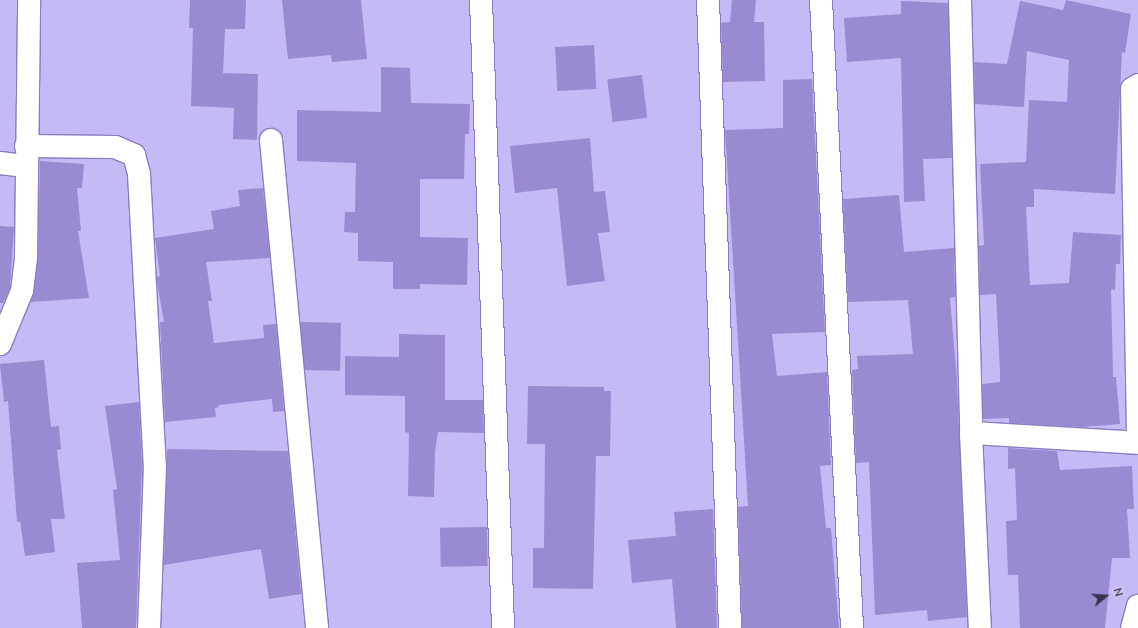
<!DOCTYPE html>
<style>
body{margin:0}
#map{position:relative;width:1138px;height:628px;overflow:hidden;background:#c6baf6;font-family:"Nunito Sans",sans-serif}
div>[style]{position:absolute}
.building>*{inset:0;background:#9a8ad1;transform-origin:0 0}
.roads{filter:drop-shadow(1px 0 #8b7bc0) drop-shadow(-1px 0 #8b7bc0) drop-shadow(0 1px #8b7bc0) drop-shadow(0 -1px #8b7bc0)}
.minor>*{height:22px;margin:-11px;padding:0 11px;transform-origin:11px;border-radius:11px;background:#fff}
span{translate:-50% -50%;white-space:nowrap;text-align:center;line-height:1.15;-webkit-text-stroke:3px #d3caf7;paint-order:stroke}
.north{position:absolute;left:1086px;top:576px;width:40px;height:40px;-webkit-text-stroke:3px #d3caf7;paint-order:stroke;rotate:72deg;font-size:11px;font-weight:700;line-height:16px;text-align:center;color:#3a3351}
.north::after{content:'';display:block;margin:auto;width:14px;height:18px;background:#3a3351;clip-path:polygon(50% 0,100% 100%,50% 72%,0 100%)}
</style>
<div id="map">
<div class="building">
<div style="clip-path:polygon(190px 0,246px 0,245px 29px,225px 29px,223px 73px,258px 74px,257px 140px,233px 139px,234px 108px,191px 106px,193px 28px,189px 28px)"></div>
<div style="clip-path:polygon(282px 0,361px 0,367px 59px,332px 62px,331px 55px,288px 59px)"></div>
<div style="clip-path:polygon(732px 0,756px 0,754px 22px,764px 22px,765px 81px,723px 82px,721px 23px,730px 22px)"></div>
<div style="clip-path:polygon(1066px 0,1131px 14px,1125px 53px,1122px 52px,1115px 194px,1034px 189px,1034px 207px,1026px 207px,1030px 285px,1069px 283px,1073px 232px,1121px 235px,1120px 264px,1116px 264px,1115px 290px,1111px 289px,1113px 377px,1116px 377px,1120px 424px,1082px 427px,1009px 423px,1009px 418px,983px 419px,982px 384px,1000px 382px,1000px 372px,996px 294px,980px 295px,979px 246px,984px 245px,980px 164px,1026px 162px,1029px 100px,1067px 102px,1069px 60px,1027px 51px,1024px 107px,975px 104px,974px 62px,1007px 64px,1020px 1px,1063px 10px)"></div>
<div style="clip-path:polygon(901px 1px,948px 3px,952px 158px,923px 159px,925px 201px,904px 202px,901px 58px,847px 62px,844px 18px,901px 14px)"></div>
<div style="left:594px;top:45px;width:44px;height:39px;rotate:87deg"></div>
<div style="clip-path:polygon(381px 67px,410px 68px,411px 103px,470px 104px,469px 134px,465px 134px,464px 179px,420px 179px,420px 237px,468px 238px,467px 285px,420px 284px,420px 289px,393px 289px,393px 262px,358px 261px,358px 233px,344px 232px,345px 212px,355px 212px,356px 163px,297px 161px,297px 110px,381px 112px)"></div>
<div style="left:642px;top:75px;width:43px;height:35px;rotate:83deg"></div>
<div style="clip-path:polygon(812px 79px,825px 332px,772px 334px,777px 376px,827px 372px,831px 465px,820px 466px,826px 528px,831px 528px,839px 628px,742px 628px,738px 507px,748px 506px,725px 130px,783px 128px,783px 80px)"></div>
<div style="clip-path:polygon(590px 138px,594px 192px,605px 191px,610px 232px,598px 233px,605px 281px,567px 286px,557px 188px,515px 193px,510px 146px)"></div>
<div style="clip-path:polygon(40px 161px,84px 164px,82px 188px,77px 188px,81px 231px,78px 231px,89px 298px,31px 302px,38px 256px)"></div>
<div style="clip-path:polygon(263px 188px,270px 258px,206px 262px,212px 301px,208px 301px,214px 343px,264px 338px,263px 325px,276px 324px,284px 411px,273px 412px,272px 399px,219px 405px,219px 407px,215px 408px,216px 417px,165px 422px,160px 322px,164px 322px,157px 282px,157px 277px,160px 276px,155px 238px,214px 229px,211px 211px,240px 206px,238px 190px)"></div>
<div style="clip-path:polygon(899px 195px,904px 252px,954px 248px,955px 297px,950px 298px,957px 381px,967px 617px,928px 621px,927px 610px,875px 615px,869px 462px,856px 463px,852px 370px,858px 369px,857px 356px,913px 354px,908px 300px,848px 302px,843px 199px)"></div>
<div style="clip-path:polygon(0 226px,14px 227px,10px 288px,3px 303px,0 303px)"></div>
<div style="left:301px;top:322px;width:40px;height:48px;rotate:1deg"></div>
<div style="clip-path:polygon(399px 334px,445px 335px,445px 400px,483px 400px,484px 433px,438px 432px,435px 452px,434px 497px,408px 496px,409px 433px,405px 432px,405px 396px,345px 395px,345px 356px,399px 357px)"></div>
<div style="clip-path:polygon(44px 360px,51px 427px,59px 426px,61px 449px,57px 450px,65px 519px,51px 519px,55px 552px,25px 556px,20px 521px,17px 522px,8px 401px,4px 402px,0 364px)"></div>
<div style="clip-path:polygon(528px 386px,604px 387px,604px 391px,611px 391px,610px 456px,596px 456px,593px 589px,533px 588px,533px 548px,544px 548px,545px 444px,527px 444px)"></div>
<div style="clip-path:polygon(139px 402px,142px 466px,136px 628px,82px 628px,77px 563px,120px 560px,113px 490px,117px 489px,105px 406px)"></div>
<div style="clip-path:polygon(1008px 448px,1057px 451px,1060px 470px,1132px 466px,1134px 509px,1127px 509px,1130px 558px,1112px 558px,1105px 628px,1020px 628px,1018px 575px,1008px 575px,1006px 521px,1017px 520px,1015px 468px,1008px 469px)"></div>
<div style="clip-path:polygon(167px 449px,288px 451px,301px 594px,269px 599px,261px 549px,164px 565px)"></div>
<div style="clip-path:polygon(713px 509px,717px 628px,676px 628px,672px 579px,632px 583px,628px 540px,676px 536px,674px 512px)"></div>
<div style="left:487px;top:527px;width:39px;height:47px;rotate:89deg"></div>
</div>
<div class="roads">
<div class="minor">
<div style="left:481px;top:0;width:628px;rotate:87.99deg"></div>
<div style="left:708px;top:0;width:628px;rotate:87.99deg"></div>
<div style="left:821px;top:0;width:629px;rotate:87.17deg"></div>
<div style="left:960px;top:0;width:433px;rotate:88.5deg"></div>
<div style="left:971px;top:433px;width:195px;rotate:87.4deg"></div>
<div style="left:1138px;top:85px;width:7px;rotate:146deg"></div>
<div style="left:1132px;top:89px;width:350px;rotate:89deg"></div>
<div style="left:271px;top:140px;width:490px;rotate:84.6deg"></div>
<div style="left:26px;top:146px;width:89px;rotate:0.6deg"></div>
<div style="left:115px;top:147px;width:21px;rotate:23deg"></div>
<div style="left:134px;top:155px;width:20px;rotate:75deg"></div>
<div style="left:139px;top:174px;width:292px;rotate:86.9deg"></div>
<div style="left:155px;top:466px;width:162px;rotate:92.1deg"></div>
<div style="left:0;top:163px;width:26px;rotate:7deg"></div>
<div style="left:0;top:344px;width:57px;rotate:-67.5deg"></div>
<div style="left:22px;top:291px;width:35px;rotate:-83deg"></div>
<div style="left:26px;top:256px;width:256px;rotate:-89.3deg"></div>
<div style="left:971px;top:433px;width:167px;rotate:3.4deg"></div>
<div style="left:1132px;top:628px;width:23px;rotate:-75deg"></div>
</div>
</div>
<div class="north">N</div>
</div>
